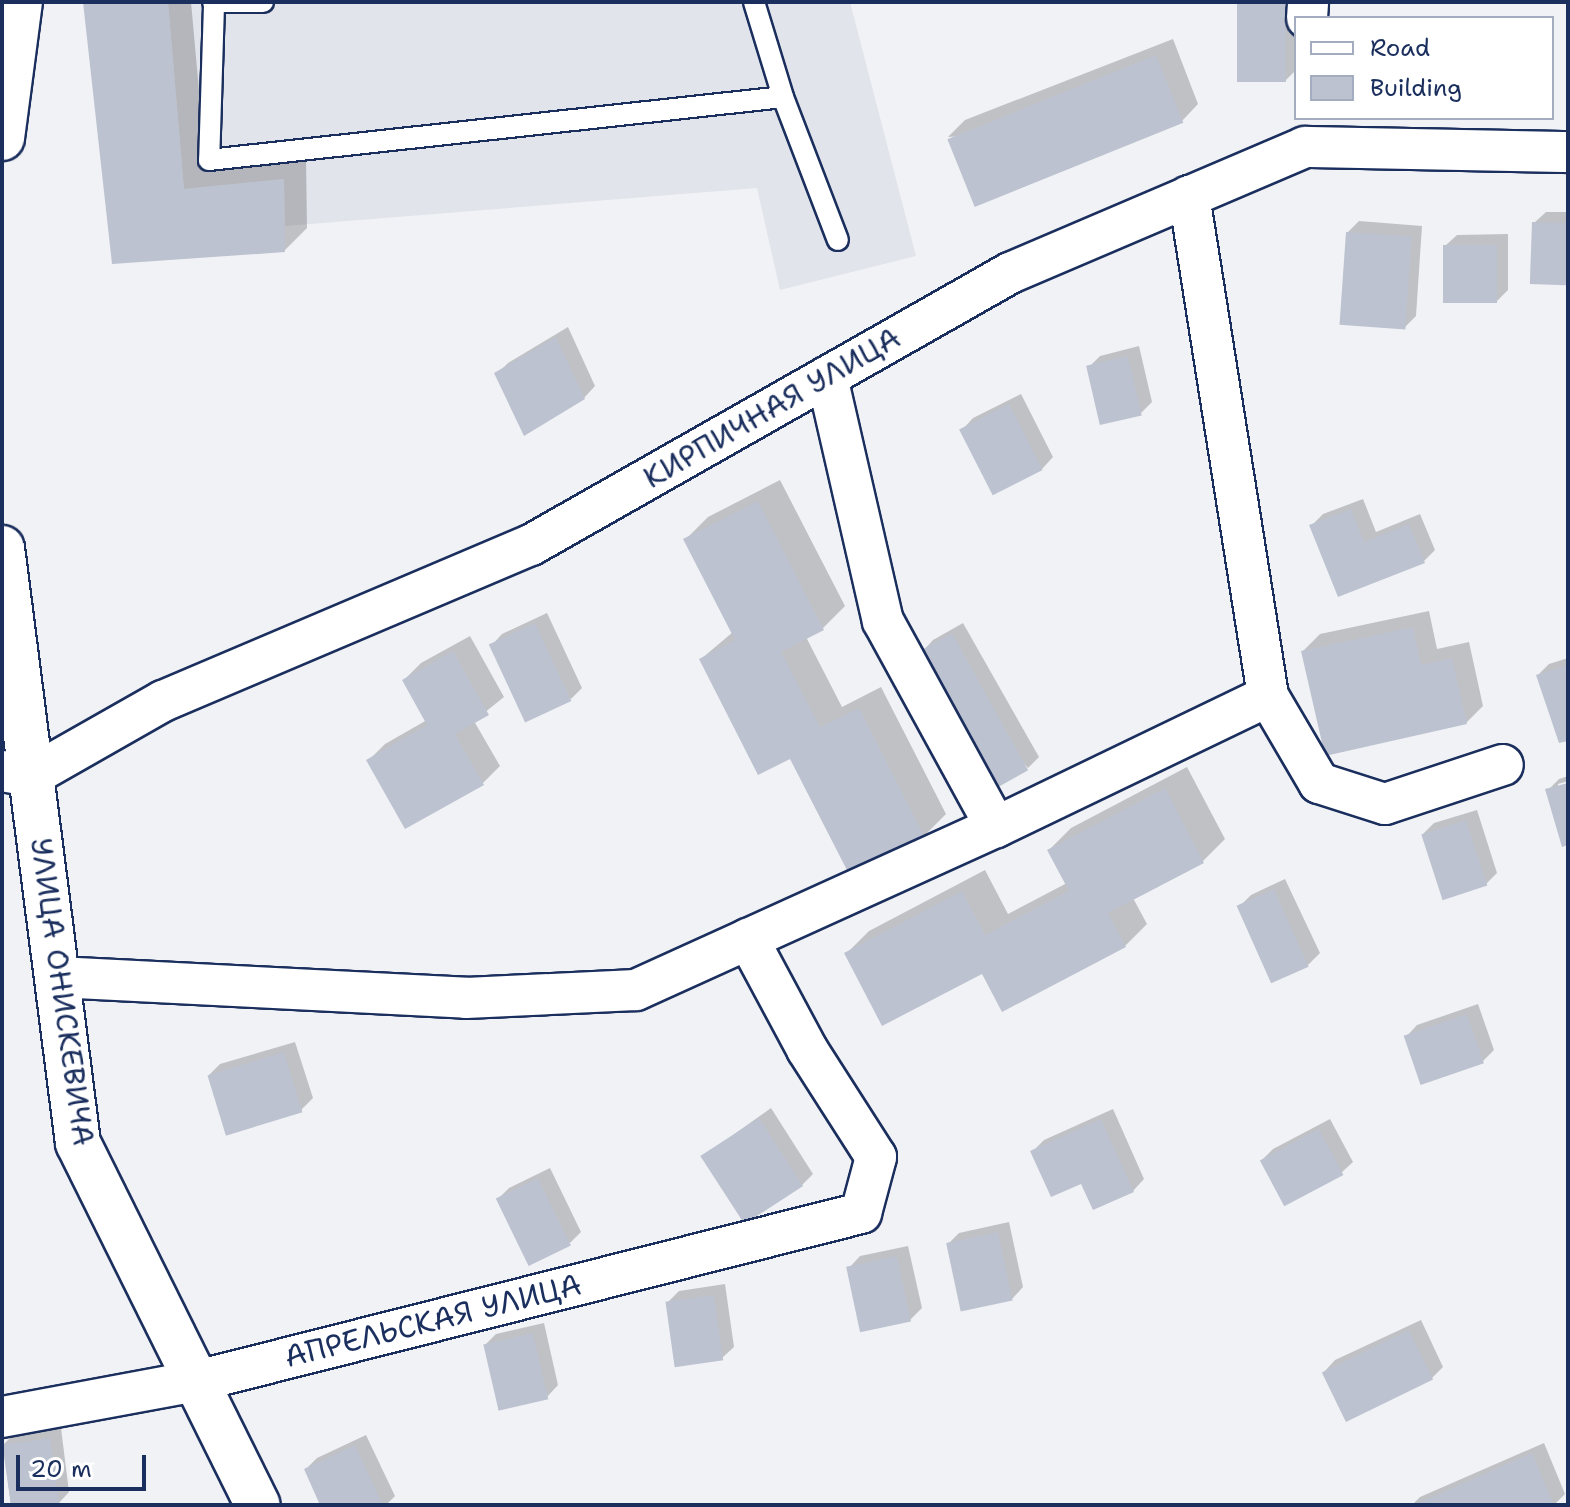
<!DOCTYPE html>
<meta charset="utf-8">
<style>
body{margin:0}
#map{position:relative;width:1570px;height:1507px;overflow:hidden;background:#f1f2f5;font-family:"Shantell Sans",sans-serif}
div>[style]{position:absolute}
.built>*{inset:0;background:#e1e4ea}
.shadow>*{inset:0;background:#0003}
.building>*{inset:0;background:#bcc2d0;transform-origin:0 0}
.roads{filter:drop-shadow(2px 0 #1b2f5e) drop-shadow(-2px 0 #1b2f5e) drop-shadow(0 2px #1b2f5e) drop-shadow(0 -2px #1b2f5e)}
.lane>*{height:20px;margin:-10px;padding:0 10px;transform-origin:10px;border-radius:10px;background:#fff}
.street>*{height:40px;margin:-20px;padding:0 20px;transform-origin:20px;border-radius:20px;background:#fff}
.secondary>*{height:44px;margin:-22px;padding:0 22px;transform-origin:22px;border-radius:22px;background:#fff}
span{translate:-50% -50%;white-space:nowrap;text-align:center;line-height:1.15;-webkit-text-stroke:6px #fff;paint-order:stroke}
.street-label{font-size:30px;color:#1b2f5e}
.frame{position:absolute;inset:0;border:4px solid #1b2f5e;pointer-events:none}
.legend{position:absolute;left:1294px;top:16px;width:260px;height:104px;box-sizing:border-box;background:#fff;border:2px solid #a4acbf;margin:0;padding:10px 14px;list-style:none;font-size:24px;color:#1b2f5e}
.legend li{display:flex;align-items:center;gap:16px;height:40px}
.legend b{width:40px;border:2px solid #a4acbf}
.scale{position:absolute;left:16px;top:1455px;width:130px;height:36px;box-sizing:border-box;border:4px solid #1b2f5e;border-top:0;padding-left:10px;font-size:24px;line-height:28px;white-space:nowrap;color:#1b2f5e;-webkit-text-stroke:6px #fff;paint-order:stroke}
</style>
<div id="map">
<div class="built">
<div style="clip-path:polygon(168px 2px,850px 2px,916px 256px,780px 290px,757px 188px,285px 226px,284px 179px,184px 189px)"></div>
</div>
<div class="shadow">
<div style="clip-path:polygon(85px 2px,191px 2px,206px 168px,306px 158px,307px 228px,285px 250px,114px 262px)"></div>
<div style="clip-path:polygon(1239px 2px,1297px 2px,1296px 70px,1286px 80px)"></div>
<div style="clip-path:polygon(1173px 39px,1198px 104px,1182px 121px,948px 137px,965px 120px)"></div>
<div style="clip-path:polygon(1546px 212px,1568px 212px,1568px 284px,1534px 223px)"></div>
<div style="clip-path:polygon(1359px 221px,1422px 226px,1416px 316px,1404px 328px,1348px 232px)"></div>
<div style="clip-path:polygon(1508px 234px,1508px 290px,1497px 301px,1445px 246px,1457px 235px)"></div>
<div style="clip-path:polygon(568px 327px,595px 386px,584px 398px,497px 374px,508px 363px)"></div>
<div style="clip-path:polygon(1139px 346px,1152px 402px,1141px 413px,1089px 367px,1100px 356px)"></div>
<div style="clip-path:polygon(1021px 394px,1053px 457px,1042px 469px,962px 430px,973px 418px)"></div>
<div style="clip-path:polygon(780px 480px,845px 606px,823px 628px,806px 637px,842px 707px,881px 687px,946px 814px,924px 836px,851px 874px,790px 756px,701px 659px,733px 632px,686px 539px,708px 517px)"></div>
<div style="clip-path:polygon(1363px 499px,1376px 532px,1420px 514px,1435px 550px,1424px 561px,1312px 525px,1323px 514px)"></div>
<div style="clip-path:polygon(1429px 611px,1437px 649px,1469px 642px,1483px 706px,1466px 723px,1303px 651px,1320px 634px)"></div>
<div style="clip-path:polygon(547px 613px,582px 688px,571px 699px,491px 646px,502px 634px)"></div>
<div style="clip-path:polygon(963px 623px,1039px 757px,1028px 768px,922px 652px,933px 640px)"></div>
<div style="clip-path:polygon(470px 636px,504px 697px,474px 721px,500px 766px,483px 783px,405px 826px,368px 761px,385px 744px,427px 720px,404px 680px,421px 663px)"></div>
<div style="clip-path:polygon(1568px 658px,1568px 738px,1538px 675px,1549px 664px)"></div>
<div style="clip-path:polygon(1187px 767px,1225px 839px,1203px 861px,1133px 898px,1147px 924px,1125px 946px,983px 971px,847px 953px,869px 931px,985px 870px,1008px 914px,1067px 883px,1049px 850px,1071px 828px)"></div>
<div style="clip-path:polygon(1568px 776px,1568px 781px,1558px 784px,1558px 788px,1568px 785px,1568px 843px,1548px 790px,1559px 779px)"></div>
<div style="clip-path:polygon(1477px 810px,1497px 873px,1486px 884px,1423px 834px,1434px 823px)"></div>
<div style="clip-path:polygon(1285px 879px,1320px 953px,1308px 965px,1240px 906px,1251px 895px)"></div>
<div style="clip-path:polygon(1478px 1004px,1494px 1050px,1483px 1061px,1406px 1037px,1417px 1025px)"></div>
<div style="clip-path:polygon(295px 1042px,313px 1098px,301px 1110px,209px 1075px,220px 1064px)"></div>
<div style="clip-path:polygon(771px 1108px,813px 1174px,802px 1185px,702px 1157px)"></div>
<div style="clip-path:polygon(1113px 1109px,1144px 1179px,1133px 1191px,1082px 1181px,1033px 1151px,1044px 1140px)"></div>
<div style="clip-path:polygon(1330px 1119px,1353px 1162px,1341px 1173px,1262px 1160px,1273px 1149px)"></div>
<div style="clip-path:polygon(550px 1168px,581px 1232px,570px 1243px,498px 1199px,509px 1188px)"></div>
<div style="clip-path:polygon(1009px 1222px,1023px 1287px,1012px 1299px,948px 1244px,959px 1233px)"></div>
<div style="clip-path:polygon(908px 1246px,922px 1308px,910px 1320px,849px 1268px,860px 1256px)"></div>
<div style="clip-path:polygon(725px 1284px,734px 1347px,722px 1358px,668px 1302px,679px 1291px)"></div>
<div style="clip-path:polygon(1421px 1320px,1443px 1367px,1432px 1378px,1324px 1372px,1335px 1360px)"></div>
<div style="clip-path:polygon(544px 1323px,558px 1385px,547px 1397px,485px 1345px,496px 1334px)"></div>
<div style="clip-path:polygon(61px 1428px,69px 1492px,58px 1504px,11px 1505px,3px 1445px,14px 1434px)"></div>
<div style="clip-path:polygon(366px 1435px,395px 1496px,386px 1505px,323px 1505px,306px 1469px,317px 1458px)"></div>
<div style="clip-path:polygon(1544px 1443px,1565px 1494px,1554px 1505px,1412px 1505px,1420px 1497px)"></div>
</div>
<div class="building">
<div style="clip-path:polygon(83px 2px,168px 2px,184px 189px,284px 179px,285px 252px,112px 264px)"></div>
<div style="left:1237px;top:2px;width:49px;height:80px"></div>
<div style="left:1156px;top:55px;width:73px;height:225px;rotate:68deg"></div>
<div style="left:1532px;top:222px;width:36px;height:62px;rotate:2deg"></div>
<div style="left:1346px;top:232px;width:66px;height:93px;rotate:4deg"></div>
<div style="left:1443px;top:245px;width:54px;height:58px"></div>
<div style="clip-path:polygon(556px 337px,585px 399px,524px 436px,494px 373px)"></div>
<div style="left:1128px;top:356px;width:61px;height:43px;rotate:77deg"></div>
<div style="left:1009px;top:404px;width:74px;height:56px;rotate:63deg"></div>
<div style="clip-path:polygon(758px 501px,824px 630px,781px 652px,820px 727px,859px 708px,925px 838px,850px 876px,790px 759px,758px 775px,699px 659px,735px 640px,683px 539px)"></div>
<div style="clip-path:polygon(1351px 509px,1364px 542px,1409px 524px,1425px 563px,1338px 597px,1309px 525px)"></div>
<div style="left:535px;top:623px;width:86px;height:51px;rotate:65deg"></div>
<div style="clip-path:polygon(1413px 627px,1421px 665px,1452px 658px,1467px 724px,1325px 756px,1301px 651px)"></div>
<div style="left:952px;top:633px;width:157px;height:38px;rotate:61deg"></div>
<div style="clip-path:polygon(453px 651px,489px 715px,455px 734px,484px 785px,405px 829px,366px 760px,427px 725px,402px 680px)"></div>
<div style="clip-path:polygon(1568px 665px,1568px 741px,1559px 743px,1536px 675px)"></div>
<div style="clip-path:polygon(1568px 783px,1568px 845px,1562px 847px,1545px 789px)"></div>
<div style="clip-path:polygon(1165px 788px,1204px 863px,1108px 913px,1126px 947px,1002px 1012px,982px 974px,882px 1026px,844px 953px,962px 891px,985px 935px,1069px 891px,1047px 850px)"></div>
<div style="left:1466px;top:820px;width:69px;height:47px;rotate:72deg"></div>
<div style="left:1274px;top:889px;width:85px;height:41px;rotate:66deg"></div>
<div style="left:1467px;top:1014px;width:52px;height:67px;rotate:71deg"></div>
<div style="left:284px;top:1052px;width:63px;height:80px;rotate:73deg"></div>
<div style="left:759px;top:1118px;width:81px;height:70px;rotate:57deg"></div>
<div style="clip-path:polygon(1101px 1119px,1134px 1192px,1093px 1210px,1081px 1184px,1051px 1197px,1030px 1151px)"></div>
<div style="left:1319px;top:1129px;width:52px;height:67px;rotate:62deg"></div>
<div style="left:538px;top:1178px;width:75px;height:47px;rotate:64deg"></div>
<div style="left:998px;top:1232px;width:70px;height:53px;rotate:78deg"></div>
<div style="left:897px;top:1256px;width:67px;height:52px;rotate:78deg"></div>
<div style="left:714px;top:1295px;width:66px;height:49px;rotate:82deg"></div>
<div style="left:1409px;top:1330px;width:55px;height:97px;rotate:64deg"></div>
<div style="left:533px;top:1333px;width:68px;height:51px;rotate:77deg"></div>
<div style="left:50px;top:1438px;width:68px;height:48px;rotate:82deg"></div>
<div style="clip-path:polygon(355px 1445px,383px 1505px,320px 1505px,304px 1469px)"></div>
<div style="clip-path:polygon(1532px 1453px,1554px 1505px,1414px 1505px)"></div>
</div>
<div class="roads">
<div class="lane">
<div style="left:213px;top:2px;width:50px"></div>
<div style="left:754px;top:2px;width:99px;rotate:73deg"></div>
<div style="left:783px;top:97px;width:153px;rotate:69deg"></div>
<div style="left:214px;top:5px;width:155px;rotate:91.8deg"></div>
<div style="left:209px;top:160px;width:577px;rotate:-6.26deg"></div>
</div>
<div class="street">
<div style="left:1307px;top:18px;width:16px;rotate:-86deg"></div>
<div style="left:1189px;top:196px;width:506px;rotate:81.02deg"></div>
<div style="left:1268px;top:696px;width:101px;rotate:59.6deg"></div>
<div style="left:1319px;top:783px;width:69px;rotate:17.7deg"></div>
<div style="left:1385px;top:804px;width:124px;rotate:-18.3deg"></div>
<div style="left:827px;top:377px;width:250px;rotate:77.1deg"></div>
<div style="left:883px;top:621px;width:235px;rotate:61.3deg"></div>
<div style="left:2px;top:771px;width:29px;rotate:10deg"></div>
<div style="left:31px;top:776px;width:152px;rotate:-29.6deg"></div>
<div style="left:163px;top:701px;width:400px;rotate:-23deg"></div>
<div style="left:531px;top:545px;width:551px;rotate:-29.59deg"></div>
<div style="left:1010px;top:273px;width:321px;rotate:-23.1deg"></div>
<div style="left:1305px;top:147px;width:263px;rotate:1.1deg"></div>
<div style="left:57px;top:977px;width:410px;rotate:2.9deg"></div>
<div style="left:466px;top:998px;width:170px;rotate:-2.7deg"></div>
<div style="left:636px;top:990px;width:395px;rotate:-24.4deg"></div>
<div style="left:996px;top:827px;width:302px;rotate:-25.7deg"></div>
<div style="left:2px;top:1417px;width:198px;rotate:-10.5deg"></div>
<div style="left:197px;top:1381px;width:685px;rotate:-14.2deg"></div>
<div style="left:861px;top:1213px;width:58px;rotate:-75deg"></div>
<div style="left:876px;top:1157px;width:128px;rotate:-122.6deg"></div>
<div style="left:807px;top:1049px;width:125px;rotate:-118.2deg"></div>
</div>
<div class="secondary">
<div style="left:2px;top:138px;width:137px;rotate:-82.5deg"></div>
<div style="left:2px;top:548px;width:600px;rotate:82.72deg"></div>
<div style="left:78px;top:1143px;width:404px;rotate:63.6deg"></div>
</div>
</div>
<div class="street-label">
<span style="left:772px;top:408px;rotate:-30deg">КИРПИЧНАЯ УЛИЦА</span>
<span style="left:62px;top:992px;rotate:82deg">УЛИЦА ОНИСКЕВИЧА</span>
<span style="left:433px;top:1321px;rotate:-14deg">АПРЕЛЬСКАЯ УЛИЦА</span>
</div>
<div class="frame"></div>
<ul class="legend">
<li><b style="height:10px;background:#fff"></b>Road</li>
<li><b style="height:22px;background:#bcc2d0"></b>Building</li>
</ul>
<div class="scale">20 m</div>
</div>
